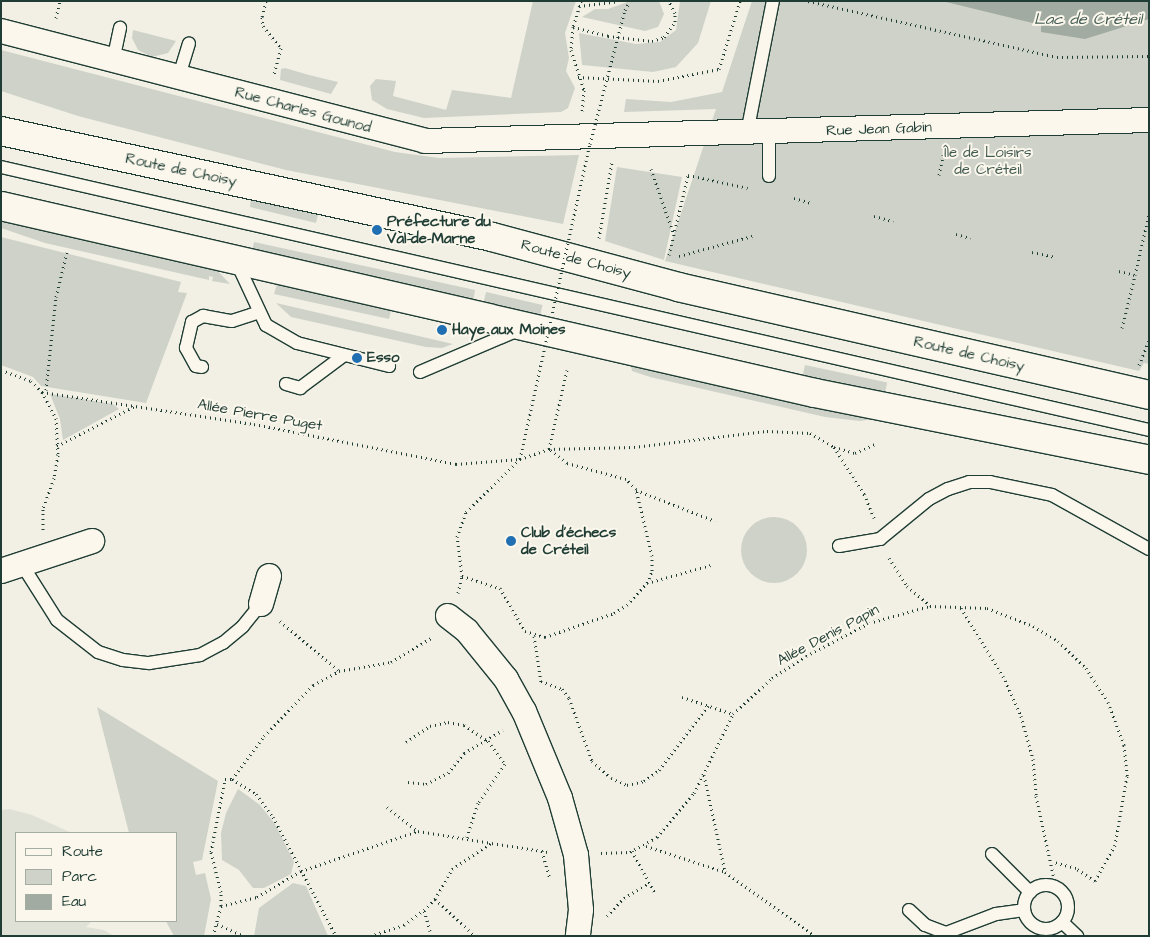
<!DOCTYPE html>
<meta charset="utf-8">
<style>
body{margin:0}
#map{position:relative;width:1150px;height:937px;overflow:hidden;background:#f2f0e5;font-family:"Architects Daughter",sans-serif}
div>[style]{position:absolute}
.built>*{inset:0;background:#e0e1d6}
.green>*{inset:0;background:#cfd2c8;transform-origin:0 0}
.round{border-radius:50%}
.water>*{inset:0;background:#a2aba1}
.path>*{height:3px;margin-top:-1.5px;transform-origin:0;background:repeating-linear-gradient(90deg,#1f3d34 0 1px,transparent 0 5px)}
.roads{filter:drop-shadow(1px 0 #1f3d34) drop-shadow(-1px 0 #1f3d34) drop-shadow(0 1px #1f3d34) drop-shadow(0 -1px #1f3d34)}
.service>*{height:12px;margin:-6px;padding:0 6px;transform-origin:6px;border-radius:6px;background:#fbf7ec}
.service>.ring{margin:-6px;padding:0;box-sizing:content-box;background:none;border:12px solid #fbf7ec;border-radius:50%}
.minor>*{height:24px;margin:-12px;padding:0 12px;transform-origin:12px;border-radius:12px;background:#fbf7ec}
.primary>*{height:28px;margin:-14px;padding:0 14px;transform-origin:14px;border-radius:14px;background:#fbf7ec}
.path-bridge>*{height:3px;margin-top:-1.5px;transform-origin:0;background:repeating-linear-gradient(90deg,#1f3d34 0 1px,transparent 0 5px)}
.dots>*{width:14px;height:14px;translate:-50% -50%;box-sizing:border-box;border:2px solid #fbf7ec;border-radius:50%}
span{translate:-50% -50%;white-space:nowrap;text-align:center;line-height:1.15;-webkit-text-stroke:4px #fbf7ec;paint-order:stroke}
.street-label{font-size:15px;color:#1f3d34}
.park-label{font-size:15px;color:#425b52}
.poi-label{font-size:15px;color:#1f3d34;font-weight:700}
.left{translate:0 -50%;text-align:left}
.water-label{font-size:16px;color:#465e55;font-style:italic}
.frame{position:absolute;inset:0;border:2px solid #1f3d34;pointer-events:none}
.legend{position:absolute;left:15px;top:832px;width:162px;height:90px;box-sizing:border-box;background:#fbf7ec;border:1px solid #a3ada2;margin:0;padding:6px 9px;list-style:none;font-size:15px;color:#1f3d34}
.legend li{display:flex;align-items:center;gap:10px;height:25px}
.legend b{width:25px;border:1px solid #a3ada2}
</style>
<div id="map">
<div class="built">
<div style="clip-path:polygon(9px 809px,32px 815px,72px 833px,16px 833px,16px 921px,92px 921px,86px 927px,104px 930px,114px 936px,1px 936px,1px 810px)"></div>
</div>
<div class="green">
<div style="clip-path:polygon(533px 1px,576px 1px,565px 33px,569px 58px,566px 71px,575px 88px,568px 108px,561px 112px,424px 118px,387px 109px,372px 100px,370px 86px,376px 79px,396px 81px,393px 96px,446px 110px,452px 90px,511px 98px)"></div>
<div style="clip-path:polygon(630px 1px,659px 1px,664px 14px,658px 27px,645px 31px,582px 17px,595px 9px,608px 9px)"></div>
<div style="clip-path:polygon(680px 1px,711px 1px,698px 43px,676px 67px,653px 72px,582px 65px,579px 33px,636px 44px,660px 42px,676px 30px)"></div>
<div style="clip-path:polygon(752px 1px,1149px 1px,1149px 364px,1144px 363px,1139px 371px,665px 261px,716px 109px,624px 112px,626px 99px,671px 102px,722px 92px)"></div>
<div style="clip-path:polygon(133px 30px,176px 41px,168px 53px,152px 57px,138px 50px,132px 38px)"></div>
<div style="clip-path:polygon(1px 50px,395px 152px,439px 158px,579px 155px,563px 224px,286px 170px,78px 116px,1px 91px)"></div>
<div style="clip-path:polygon(285px 68px,309px 75px,338px 82px,331px 94px,280px 80px,281px 69px)"></div>
<div style="clip-path:polygon(617px 167px,682px 177px,664px 260px,605px 241px)"></div>
<div style="clip-path:polygon(251px 197px,319px 211px,316px 223px,250px 207px)"></div>
<div style="clip-path:polygon(1px 219px,215px 268px,230px 284px,212px 281px,213px 277px,209px 276px,209px 280px,45px 243px,1px 228px)"></div>
<div style="clip-path:polygon(1px 237px,181px 282px,178px 292px,187px 293px,146px 403px,41px 386px,33px 377px,1px 365px)"></div>
<div style="clip-path:polygon(254px 242px,475px 290px,473px 302px,252px 251px)"></div>
<div style="clip-path:polygon(277px 284px,391px 311px,389px 319px,274px 294px)"></div>
<div style="left:486px;top:292px;width:58px;height:13px;rotate:13deg"></div>
<div style="clip-path:polygon(276px 303px,453px 344px,442px 348px,426px 347px,291px 317px)"></div>
<div style="left:805px;top:365px;width:84px;height:11px;rotate:12deg"></div>
<div style="clip-path:polygon(631px 366px,875px 419px,860px 421px,825px 417px,650px 377px,632px 371px)"></div>
<div style="clip-path:polygon(50px 394px,113px 404px,119px 409px,63px 440px,60px 419px)"></div>
<div class="round" style="left:741px;top:517px;width:66px;height:66px"></div>
<div style="clip-path:polygon(97px 707px,218px 781px,202px 860px,193px 862px,196px 875px,205px 873px,211px 899px,204px 936px,174px 936px,169px 927px,166px 921px,176px 921px,176px 833px,129px 833px)"></div>
<div style="clip-path:polygon(238px 789px,260px 805px,275px 824px,294px 862px,291px 874px,264px 888px,253px 888px,239px 870px,222px 860px,221px 833px,226px 813px)"></div>
<div style="clip-path:polygon(293px 883px,306px 886px,328px 936px,254px 936px,259px 908px)"></div>
</div>
<div class="water">
<div style="clip-path:polygon(942px 1px,1149px 1px,1149px 19px,1085px 39px,1041px 32px,1041px 25px)"></div>
</div>
<div class="path">
<div style="left:266px;top:1px;width:16px;rotate:104deg"></div>
<div style="left:262px;top:17px;width:9px;rotate:84deg"></div>
<div style="left:263px;top:26px;width:28px;rotate:51deg"></div>
<div style="left:281px;top:48px;width:28px;rotate:105deg"></div>
<div style="left:581px;top:1px;width:27px;rotate:107deg"></div>
<div style="left:573px;top:27px;width:23px;rotate:95deg"></div>
<div style="left:571px;top:50px;width:42px;rotate:72deg"></div>
<div style="left:584px;top:90px;width:21px;rotate:95deg"></div>
<div style="left:808px;top:1px;width:255px;rotate:12.7deg"></div>
<div style="left:1057px;top:57px;width:92px;rotate:-0.6deg"></div>
<div style="left:579px;top:6px;width:39px;rotate:-7deg"></div>
<div style="left:56px;top:18px;width:17px;rotate:-77deg"></div>
<div style="left:573px;top:27px;width:36px;rotate:14deg"></div>
<div style="left:608px;top:36px;width:44px;rotate:6.5deg"></div>
<div style="left:652px;top:41px;width:13px;rotate:-18deg"></div>
<div style="left:664px;top:37px;width:19px;rotate:-54deg"></div>
<div style="left:675px;top:22px;width:9px;rotate:-90deg"></div>
<div style="left:675px;top:13px;width:13px;rotate:-117deg"></div>
<div style="left:578px;top:77px;width:80px;rotate:2.9deg"></div>
<div style="left:658px;top:81px;width:62px;rotate:-11.1deg"></div>
<div style="left:719px;top:69px;width:71px;rotate:-72.8deg"></div>
<div style="left:651px;top:169px;width:70px;rotate:70.8deg"></div>
<div style="left:939px;top:175px;width:24px;rotate:-78deg"></div>
<div style="left:794px;top:198px;width:18px;rotate:16deg"></div>
<div style="left:874px;top:216px;width:20px;rotate:15deg"></div>
<div style="left:956px;top:234px;width:15px;rotate:16deg"></div>
<div style="left:599px;top:238px;width:77px;rotate:-80.3deg"></div>
<div style="left:1032px;top:252px;width:24px;rotate:12deg"></div>
<div style="left:669px;top:255px;width:82px;rotate:-76.6deg"></div>
<div style="left:688px;top:175px;width:61px;rotate:12.2deg"></div>
<div style="left:679px;top:256px;width:76px;rotate:-15.3deg"></div>
<div style="left:1119px;top:271px;width:16px;rotate:14deg"></div>
<div style="left:1135px;top:275px;width:63px;rotate:-77.1deg"></div>
<div style="left:1122px;top:328px;width:55px;rotate:-76.2deg"></div>
<div style="left:1139px;top:365px;width:27px;rotate:-68deg"></div>
<div style="left:1px;top:370px;width:32px;rotate:20deg"></div>
<div style="left:31px;top:381px;width:16px;rotate:45deg"></div>
<div style="left:42px;top:392px;width:30px;rotate:62deg"></div>
<div style="left:56px;top:418px;width:37px;rotate:87deg"></div>
<div style="left:58px;top:455px;width:23px;rotate:100deg"></div>
<div style="left:54px;top:478px;width:33px;rotate:110deg"></div>
<div style="left:43px;top:509px;width:21px;rotate:90deg"></div>
<div style="left:46px;top:390px;width:94px;rotate:-83.9deg"></div>
<div style="left:56px;top:297px;width:46px;rotate:-76.3deg"></div>
<div style="left:42px;top:392px;width:214px;rotate:8.6deg"></div>
<div style="left:254px;top:424px;width:206px;rotate:11.2deg"></div>
<div style="left:456px;top:464px;width:63px;rotate:-4.5deg"></div>
<div style="left:57px;top:446px;width:90px;rotate:-27.1deg"></div>
<div style="left:834px;top:447px;width:56px;rotate:57.4deg"></div>
<div style="left:864px;top:494px;width:26px;rotate:67deg"></div>
<div style="left:636px;top:490px;width:85px;rotate:21.4deg"></div>
<div style="left:889px;top:558px;width:33px;rotate:57deg"></div>
<div style="left:907px;top:586px;width:30px;rotate:40deg"></div>
<div style="left:462px;top:576px;width:40px;rotate:18deg"></div>
<div style="left:500px;top:588px;width:50px;rotate:59.8deg"></div>
<div style="left:525px;top:631px;width:21px;rotate:17deg"></div>
<div style="left:545px;top:637px;width:73px;rotate:-19.2deg"></div>
<div style="left:614px;top:613px;width:15px;rotate:-32deg"></div>
<div style="left:627px;top:605px;width:30px;rotate:-48deg"></div>
<div style="left:647px;top:583px;width:13px;rotate:-67deg"></div>
<div style="left:652px;top:571px;width:15px;rotate:-90deg"></div>
<div style="left:652px;top:556px;width:69px;rotate:-103.4deg"></div>
<div style="left:636px;top:489px;width:14px;rotate:-135deg"></div>
<div style="left:626px;top:479px;width:61px;rotate:-164.8deg"></div>
<div style="left:567px;top:463px;width:23px;rotate:-142deg"></div>
<div style="left:549px;top:449px;width:81px;rotate:-77.2deg"></div>
<div style="left:647px;top:583px;width:66px;rotate:-15.7deg"></div>
<div style="left:458px;top:593px;width:17px;rotate:-77deg"></div>
<div style="left:462px;top:576px;width:39px;rotate:-97deg"></div>
<div style="left:457px;top:537px;width:27px;rotate:-70deg"></div>
<div style="left:466px;top:512px;width:76px;rotate:-44.5deg"></div>
<div style="left:520px;top:459px;width:31px;rotate:-19deg"></div>
<div style="left:549px;top:449px;width:85px;rotate:-1.3deg"></div>
<div style="left:634px;top:447px;width:134px;rotate:-6.9deg"></div>
<div style="left:767px;top:431px;width:43px;rotate:2.7deg"></div>
<div style="left:810px;top:433px;width:28px;rotate:30deg"></div>
<div style="left:834px;top:447px;width:22px;rotate:16deg"></div>
<div style="left:855px;top:453px;width:22px;rotate:-24deg"></div>
<div style="left:961px;top:608px;width:80px;rotate:58.3deg"></div>
<div style="left:1003px;top:676px;width:44px;rotate:65.8deg"></div>
<div style="left:1021px;top:716px;width:45px;rotate:74.4deg"></div>
<div style="left:1033px;top:759px;width:37px;rotate:85deg"></div>
<div style="left:1036px;top:796px;width:94px;rotate:77.7deg"></div>
<div style="left:280px;top:621px;width:77px;rotate:40.3deg"></div>
<div style="left:534px;top:636px;width:47px;rotate:81.3deg"></div>
<div style="left:541px;top:681px;width:22px;rotate:21deg"></div>
<div style="left:562px;top:689px;width:11px;rotate:52deg"></div>
<div style="left:569px;top:698px;width:67px;rotate:69.9deg"></div>
<div style="left:592px;top:761px;width:25px;rotate:42deg"></div>
<div style="left:611px;top:778px;width:17px;rotate:24deg"></div>
<div style="left:627px;top:785px;width:17px;rotate:-13deg"></div>
<div style="left:644px;top:781px;width:19px;rotate:-36deg"></div>
<div style="left:659px;top:770px;width:81px;rotate:-52.6deg"></div>
<div style="left:682px;top:697px;width:54px;rotate:18.4deg"></div>
<div style="left:406px;top:742px;width:29px;rotate:-34deg"></div>
<div style="left:430px;top:726px;width:18px;rotate:-13deg"></div>
<div style="left:448px;top:722px;width:16px;rotate:11deg"></div>
<div style="left:464px;top:725px;width:29px;rotate:34deg"></div>
<div style="left:488px;top:741px;width:29px;rotate:54deg"></div>
<div style="left:505px;top:764px;width:47px;rotate:124.7deg"></div>
<div style="left:478px;top:803px;width:36px;rotate:108deg"></div>
<div style="left:704px;top:775px;width:98px;rotate:77.7deg"></div>
<div style="left:232px;top:779px;width:28px;rotate:32deg"></div>
<div style="left:256px;top:794px;width:29px;rotate:54deg"></div>
<div style="left:273px;top:817px;width:135px;rotate:62.1deg"></div>
<div style="left:408px;top:782px;width:18px;rotate:6deg"></div>
<div style="left:426px;top:784px;width:25px;rotate:-27deg"></div>
<div style="left:448px;top:773px;width:26px;rotate:-51deg"></div>
<div style="left:464px;top:753px;width:45px;rotate:-30.5deg"></div>
<div style="left:387px;top:807px;width:39px;rotate:38deg"></div>
<div style="left:418px;top:831px;width:132px;rotate:9.2deg"></div>
<div style="left:646px;top:846px;width:83px;rotate:18.2deg"></div>
<div style="left:725px;top:872px;width:110px;rotate:35.4deg"></div>
<div style="left:542px;top:851px;width:29px;rotate:74deg"></div>
<div style="left:632px;top:851px;width:48px;rotate:61.3deg"></div>
<div style="left:601px;top:853px;width:29px;rotate:-2deg"></div>
<div style="left:630px;top:852px;width:31px;rotate:-29deg"></div>
<div style="left:657px;top:837px;width:57px;rotate:-49.9deg"></div>
<div style="left:694px;top:793px;width:88px;rotate:-63.7deg"></div>
<div style="left:733px;top:714px;width:53px;rotate:-42.7deg"></div>
<div style="left:772px;top:678px;width:40px;rotate:-32.9deg"></div>
<div style="left:806px;top:656px;width:71px;rotate:-27.6deg"></div>
<div style="left:869px;top:623px;width:63px;rotate:-15.6deg"></div>
<div style="left:930px;top:606px;width:57px;rotate:2deg"></div>
<div style="left:987px;top:608px;width:49px;rotate:21.4deg"></div>
<div style="left:1033px;top:626px;width:29px;rotate:31deg"></div>
<div style="left:1058px;top:641px;width:39px;rotate:44deg"></div>
<div style="left:1086px;top:668px;width:40px;rotate:57.1deg"></div>
<div style="left:1108px;top:702px;width:46px;rotate:69.6deg"></div>
<div style="left:1124px;top:745px;width:31px;rotate:84deg"></div>
<div style="left:1127px;top:776px;width:70px;rotate:99.9deg"></div>
<div style="left:1115px;top:845px;width:41px;rotate:119.1deg"></div>
<div style="left:1095px;top:881px;width:23px;rotate:-146deg"></div>
<div style="left:1076px;top:868px;width:24px;rotate:-165deg"></div>
<div style="left:435px;top:899px;width:54px;rotate:42.8deg"></div>
<div style="left:221px;top:906px;width:37px;rotate:-14deg"></div>
<div style="left:257px;top:897px;width:51px;rotate:-30.6deg"></div>
<div style="left:301px;top:871px;width:124px;rotate:-18.9deg"></div>
<div style="left:607px;top:916px;width:25px;rotate:-47deg"></div>
<div style="left:624px;top:898px;width:29px;rotate:-31deg"></div>
<div style="left:217px;top:924px;width:30px;rotate:24deg"></div>
<div style="left:430px;top:931px;width:22px;rotate:-106deg"></div>
<div style="left:424px;top:910px;width:16px;rotate:-45deg"></div>
<div style="left:435px;top:899px;width:34px;rotate:-60deg"></div>
<div style="left:452px;top:869px;width:47px;rotate:-33.7deg"></div>
<div style="left:213px;top:936px;width:31px;rotate:-75deg"></div>
<div style="left:221px;top:906px;width:14px;rotate:-90deg"></div>
<div style="left:221px;top:892px;width:41px;rotate:-104deg"></div>
<div style="left:211px;top:852px;width:74px;rotate:-79.1deg"></div>
<div style="left:225px;top:779px;width:7px"></div>
<div style="left:232px;top:779px;width:54px;rotate:-53.3deg"></div>
<div style="left:264px;top:736px;width:71px;rotate:-46.1deg"></div>
<div style="left:313px;top:685px;width:30px;rotate:-28deg"></div>
<div style="left:339px;top:671px;width:53px;rotate:-9.8deg"></div>
<div style="left:391px;top:662px;width:49px;rotate:-30.8deg"></div>
<div style="left:370px;top:936px;width:36px;rotate:-18deg"></div>
<div style="left:404px;top:925px;width:25px;rotate:-37deg"></div>
</div>
<div class="roads">
<div class="service">
<div style="left:113px;top:61px;width:34px;rotate:-78deg"></div>
<div style="left:179px;top:76px;width:34px;rotate:-73deg"></div>
<div style="left:747px;top:133px;width:135px;rotate:-78.9deg"></div>
<div style="left:769px;top:133px;width:43px;rotate:90deg"></div>
<div style="left:1px;top:167px;width:1178px;rotate:12.9deg"></div>
<div style="left:236px;top:261px;width:71px;rotate:64.9deg"></div>
<div style="left:266px;top:325px;width:36px;rotate:30deg"></div>
<div style="left:297px;top:343px;width:95px;rotate:14deg"></div>
<div style="left:202px;top:367px;width:6px;rotate:-171deg"></div>
<div style="left:196px;top:366px;width:21px;rotate:-119deg"></div>
<div style="left:186px;top:348px;width:27px;rotate:-77deg"></div>
<div style="left:192px;top:322px;width:13px;rotate:-29deg"></div>
<div style="left:203px;top:316px;width:29px;rotate:10deg"></div>
<div style="left:232px;top:321px;width:28px;rotate:-18deg"></div>
<div style="left:420px;top:372px;width:110px;rotate:-23.1deg"></div>
<div style="left:286px;top:384px;width:15px;rotate:16deg"></div>
<div style="left:300px;top:388px;width:54px;rotate:-36.7deg"></div>
<div style="left:839px;top:546px;width:42px;rotate:-9.7deg"></div>
<div style="left:880px;top:539px;width:63px;rotate:-39.2deg"></div>
<div style="left:929px;top:499px;width:21px;rotate:-28deg"></div>
<div style="left:948px;top:489px;width:22px;rotate:-18deg"></div>
<div style="left:969px;top:482px;width:21px"></div>
<div style="left:990px;top:482px;width:63px;rotate:11.8deg"></div>
<div style="left:1052px;top:495px;width:111px;rotate:29.1deg"></div>
<div style="left:21px;top:563px;width:67px;rotate:57.7deg"></div>
<div style="left:57px;top:620px;width:52px;rotate:38deg"></div>
<div style="left:98px;top:652px;width:26px;rotate:18deg"></div>
<div style="left:123px;top:660px;width:26px;rotate:7deg"></div>
<div style="left:149px;top:663px;width:52px;rotate:-8.9deg"></div>
<div style="left:200px;top:655px;width:26px;rotate:-28deg"></div>
<div style="left:223px;top:643px;width:26px;rotate:-40deg"></div>
<div style="left:243px;top:626px;width:28px;rotate:-51deg"></div>
<div style="left:992px;top:854px;width:54px;rotate:45deg"></div>
<div class="ring" style="left:1024px;top:885px;width:32px;height:32px"></div>
<div style="left:909px;top:910px;width:22px;rotate:43deg"></div>
<div style="left:925px;top:925px;width:22px;rotate:21deg"></div>
<div style="left:946px;top:933px;width:53px;rotate:-20.8deg"></div>
<div style="left:996px;top:914px;width:28px;rotate:-8deg"></div>
<div style="left:1062px;top:922px;width:21px;rotate:43deg"></div>
</div>
<div class="minor">
<div style="left:1px;top:31px;width:438px;rotate:14.5deg"></div>
<div style="left:425px;top:141px;width:724px;rotate:-1.66deg"></div>
<div style="left:1px;top:571px;width:96px;rotate:-18.2deg"></div>
<div style="left:261px;top:604px;width:29px;rotate:-74deg"></div>
<div style="left:448px;top:616px;width:24px;rotate:38deg"></div>
<div style="left:467px;top:631px;width:62px;rotate:50.9deg"></div>
<div style="left:506px;top:679px;width:37px;rotate:61deg"></div>
<div style="left:524px;top:711px;width:94px;rotate:67.5deg"></div>
<div style="left:560px;top:798px;width:59px;rotate:74.3deg"></div>
<div style="left:576px;top:855px;width:55px;rotate:84.8deg"></div>
<div style="left:581px;top:910px;width:26px;rotate:97deg"></div>
</div>
<div class="primary">
<div style="left:1px;top:131px;width:502px;rotate:12.18deg"></div>
<div style="left:492px;top:237px;width:193px;rotate:15deg"></div>
<div style="left:678px;top:287px;width:483px;rotate:12.9deg"></div>
<div style="left:1px;top:206px;width:835px;rotate:12.94deg"></div>
<div style="left:815px;top:393px;width:341px;rotate:11.3deg"></div>
</div>
</div>
<div class="path-bridge">
<div style="left:520px;top:459px;width:323px;rotate:-77.5deg"></div>
<div style="left:590px;top:144px;width:138px;rotate:-75.4deg"></div>
<div style="left:625px;top:10px;width:10px;rotate:-61deg"></div>
</div>
<div class="dots">
<div style="left:377px;top:230px;background:#1f6fb2"></div>
<div style="left:442px;top:330px;background:#1f6fb2"></div>
<div style="left:357px;top:358px;background:#1f6fb2"></div>
<div style="left:511px;top:541px;background:#1f6fb2"></div>
</div>
<div class="street-label">
<span style="left:303px;top:110px;rotate:15deg">Rue Charles Gounod</span>
<span style="left:879px;top:129px;rotate:-2deg">Rue Jean Gabin</span>
<span style="left:181px;top:170px;rotate:12deg">Route de Choisy</span>
<span style="left:576px;top:259px;rotate:15deg">Route de Choisy</span>
<span style="left:969px;top:354px;rotate:13deg">Route de Choisy</span>
<span style="left:260px;top:415px;rotate:10deg">Allée Pierre Puget</span>
<span style="left:828px;top:635px;rotate:-28deg">Allée Denis Papin</span>
</div>
<div class="park-label">
<span style="left:988px;top:161px">Île de Loisirs<br>de Créteil</span>
</div>
<div class="poi-label">
<span class="left" style="left:387px;top:230px">Préfecture du<br>Val-de-Marne</span>
<span class="left" style="left:452px;top:330px">Haye aux Moines</span>
<span class="left" style="left:367px;top:358px">Esso</span>
<span class="left" style="left:521px;top:541px">Club d'échecs<br>de Créteil</span>
</div>
<div class="water-label">
<span style="left:1088px;top:19px">Lac de Créteil</span>
</div>
<div class="frame"></div>
<ul class="legend">
<li><b style="height:6px;background:#fbf7ec"></b>Route</li>
<li><b style="height:14px;background:#cfd2c8"></b>Parc</li>
<li><b style="height:14px;background:#a2aba1"></b>Eau</li>
</ul>
</div>
